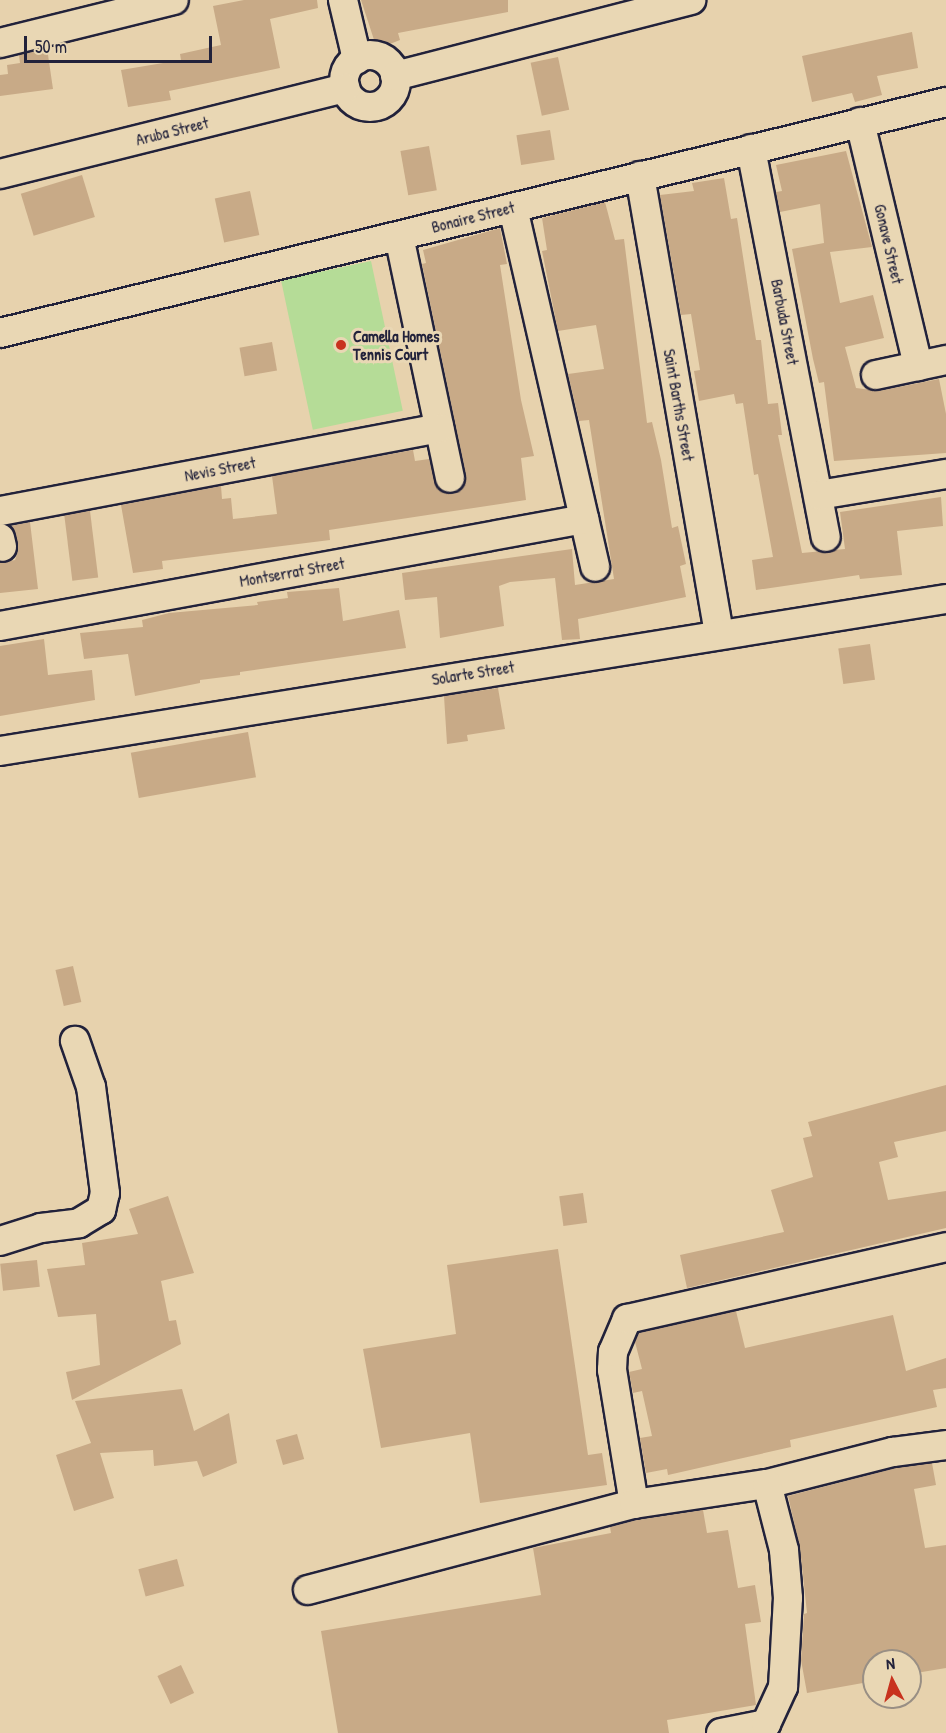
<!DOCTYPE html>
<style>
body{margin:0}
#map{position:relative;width:946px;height:1733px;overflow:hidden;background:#e7d2ad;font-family:"Patrick Hand",sans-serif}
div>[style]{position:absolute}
.green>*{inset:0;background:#b5dc97;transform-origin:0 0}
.building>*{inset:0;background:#c8aa87;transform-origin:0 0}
.roads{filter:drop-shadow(2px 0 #22223b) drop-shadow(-2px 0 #22223b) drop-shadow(0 2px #22223b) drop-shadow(0 -2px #22223b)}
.street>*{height:28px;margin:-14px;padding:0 14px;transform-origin:14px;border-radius:14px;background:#e9d7b4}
.street>.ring{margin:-14px;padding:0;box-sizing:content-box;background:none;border:28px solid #e9d7b4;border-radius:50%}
.dots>*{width:16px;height:16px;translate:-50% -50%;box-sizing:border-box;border:3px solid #e9d7b4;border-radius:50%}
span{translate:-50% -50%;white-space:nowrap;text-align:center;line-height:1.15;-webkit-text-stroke:6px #e9d7b4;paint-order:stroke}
.street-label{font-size:16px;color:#22223b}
.poi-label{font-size:16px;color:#22223b;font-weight:700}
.left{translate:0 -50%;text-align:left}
.north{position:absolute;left:862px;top:1649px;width:60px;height:60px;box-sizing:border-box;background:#e9d7b4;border:2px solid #998f84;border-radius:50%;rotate:354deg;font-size:16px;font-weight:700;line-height:24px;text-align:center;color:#22223b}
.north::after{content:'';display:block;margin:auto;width:21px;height:27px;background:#c8321e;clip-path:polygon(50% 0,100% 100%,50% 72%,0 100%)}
.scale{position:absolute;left:24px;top:36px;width:188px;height:27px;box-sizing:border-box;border:3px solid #22223b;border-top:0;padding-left:8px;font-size:18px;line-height:21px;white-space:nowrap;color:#22223b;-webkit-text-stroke:4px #e9d7b4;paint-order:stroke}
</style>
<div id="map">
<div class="green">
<div style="left:371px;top:261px;width:153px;height:92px;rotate:78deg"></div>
</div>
<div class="building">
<div style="clip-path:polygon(244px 0,317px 0,318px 8px,270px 19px,280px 68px,169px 91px,171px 100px,128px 107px,121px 70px,181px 60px,180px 54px,221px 45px,213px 6px)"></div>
<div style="clip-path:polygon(361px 0,508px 0,508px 12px,398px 33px,400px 40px,377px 49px)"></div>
<div style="clip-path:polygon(912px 32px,918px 68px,877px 76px,882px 95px,855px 102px,852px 93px,812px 102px,802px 56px)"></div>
<div style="clip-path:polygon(47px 48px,53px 89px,0 96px,0 75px,8px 74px,7px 65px,20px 63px,19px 55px)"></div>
<div style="left:558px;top:57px;width:54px;height:28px;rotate:78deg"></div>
<div style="left:550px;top:130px;width:30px;height:34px;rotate:81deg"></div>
<div style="left:429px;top:146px;width:45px;height:29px;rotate:80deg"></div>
<div style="clip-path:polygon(846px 151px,872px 247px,830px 252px,840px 303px,873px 295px,884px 338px,845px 347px,856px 388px,879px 391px,939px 379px,946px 414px,946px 453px,834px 461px,824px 382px,819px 383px,813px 359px,792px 249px,824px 243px,820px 204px,780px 212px,776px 192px,782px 191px,776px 165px)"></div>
<div style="left:82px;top:175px;width:44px;height:64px;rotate:73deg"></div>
<div style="clip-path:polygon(724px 178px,731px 219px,737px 218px,756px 340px,761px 340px,768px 404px,778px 403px,782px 435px,778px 435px,802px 553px,845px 549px,840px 512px,941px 497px,943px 526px,897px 531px,902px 575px,860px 579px,859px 575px,756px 590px,752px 560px,773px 557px,758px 474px,754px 475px,743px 403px,736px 404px,734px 394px,699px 401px,694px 371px,700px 370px,691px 314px,681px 315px,660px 195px,694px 191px,692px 183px)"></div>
<div style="left:250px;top:191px;width:45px;height:36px;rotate:78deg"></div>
<div style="clip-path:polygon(605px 202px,615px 240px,624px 239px,647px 423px,652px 422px,661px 460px,672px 528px,678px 526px,686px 564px,680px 566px,686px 597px,578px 619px,580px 639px,562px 640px,555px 578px,510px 582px,499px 586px,504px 626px,440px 638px,437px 597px,405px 600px,402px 573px,572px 549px,575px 585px,614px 579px,589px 420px,579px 421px,568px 374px,604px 369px,596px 325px,558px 331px,542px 251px,547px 250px,542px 218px)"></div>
<div style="clip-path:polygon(500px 228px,507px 264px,500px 265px,521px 400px,534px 456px,521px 458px,526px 500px,329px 530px,330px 540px,162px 561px,163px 569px,133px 573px,121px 505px,221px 486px,222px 499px,231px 498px,233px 519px,277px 514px,272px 476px,413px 450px,415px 461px,429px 459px,438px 489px,453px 494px,461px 490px,466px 475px,422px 264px,426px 263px,423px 250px)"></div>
<div style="left:272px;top:342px;width:29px;height:33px;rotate:80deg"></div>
<div style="left:90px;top:511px;width:67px;height:26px;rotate:83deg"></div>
<div style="clip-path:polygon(30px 522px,38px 589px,0 593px,0 563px,15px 560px,18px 551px,11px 526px)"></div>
<div style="clip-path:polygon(339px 588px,343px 621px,399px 610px,406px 648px,240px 672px,240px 675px,200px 680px,200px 683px,135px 696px,128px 654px,84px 659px,80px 633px,143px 627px,142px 620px,169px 613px,258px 605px,257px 602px,288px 598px,287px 592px)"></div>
<div style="clip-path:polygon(44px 639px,48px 675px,92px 670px,95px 700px,0 716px,0 646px)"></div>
<div style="left:870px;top:644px;width:36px;height:32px;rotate:82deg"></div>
<div style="clip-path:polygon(498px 688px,505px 729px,467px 735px,468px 741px,447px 744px,444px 696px)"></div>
<div style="left:248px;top:732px;width:46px;height:119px;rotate:80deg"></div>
<div style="left:73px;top:966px;width:37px;height:18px;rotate:77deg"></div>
<div style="clip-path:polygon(946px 1085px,946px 1131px,894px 1142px,898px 1157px,879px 1162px,888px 1200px,946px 1191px,946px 1228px,687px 1288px,680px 1255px,784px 1232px,771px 1190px,813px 1177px,803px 1138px,812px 1136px,808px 1122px)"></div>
<div style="left:583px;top:1193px;width:30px;height:24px;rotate:82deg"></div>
<div style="clip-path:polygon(168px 1196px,194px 1273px,161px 1281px,169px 1321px,176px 1320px,181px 1344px,72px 1400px,66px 1372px,100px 1365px,96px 1314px,58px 1317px,47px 1269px,85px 1265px,82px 1243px,138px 1234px,129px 1209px)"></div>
<div style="clip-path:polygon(558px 1249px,588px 1455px,602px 1453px,607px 1485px,480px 1503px,470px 1433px,381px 1448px,363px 1349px,456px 1334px,447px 1265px)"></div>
<div style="left:37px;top:1260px;width:27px;height:37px;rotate:84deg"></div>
<div style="clip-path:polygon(736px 1311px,745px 1348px,893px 1315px,906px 1371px,946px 1358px,946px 1388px,933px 1390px,937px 1407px,790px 1440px,791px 1447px,668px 1475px,667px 1469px,646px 1473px,640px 1438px,652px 1436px,642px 1391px,633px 1393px,629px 1372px,642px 1369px,635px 1342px,639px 1333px)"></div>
<div style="clip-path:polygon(182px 1389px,194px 1431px,229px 1413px,237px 1463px,203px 1477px,197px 1461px,154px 1466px,153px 1450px,100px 1453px,114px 1498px,74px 1511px,56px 1455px,91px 1443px,75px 1401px)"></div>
<div style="left:297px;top:1434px;width:26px;height:22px;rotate:74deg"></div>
<div style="clip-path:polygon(932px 1463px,936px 1485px,914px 1489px,925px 1548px,946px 1545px,946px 1668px,910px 1674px,910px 1661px,874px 1661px,874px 1681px,807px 1693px,801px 1660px,804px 1614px,807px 1613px,800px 1548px,788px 1496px,896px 1468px)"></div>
<div style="clip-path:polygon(703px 1510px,707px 1533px,728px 1530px,738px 1588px,755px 1585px,761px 1622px,745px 1624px,756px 1705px,667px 1720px,669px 1733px,338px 1733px,321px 1631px,541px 1595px,533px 1548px,611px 1533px,610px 1527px,637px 1520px)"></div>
<div style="left:177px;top:1559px;width:28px;height:40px;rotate:75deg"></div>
<div style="left:181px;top:1665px;width:31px;height:26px;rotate:65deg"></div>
</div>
<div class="roads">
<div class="street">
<div style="left:343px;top:0;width:61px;rotate:76.7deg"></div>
<div style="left:0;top:43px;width:179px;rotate:-13.9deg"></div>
<div class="ring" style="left:344px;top:55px;width:24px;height:24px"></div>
<div style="left:395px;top:76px;width:306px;rotate:-14.4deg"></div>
<div style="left:860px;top:122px;width:251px;rotate:76.6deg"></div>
<div style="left:751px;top:149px;width:395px;rotate:79.1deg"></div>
<div style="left:0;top:174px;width:356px;rotate:-14deg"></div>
<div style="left:640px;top:176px;width:464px;rotate:80.2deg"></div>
<div style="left:513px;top:208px;width:368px;rotate:77.1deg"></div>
<div style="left:399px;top:236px;width:247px;rotate:78.1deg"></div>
<div style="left:0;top:333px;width:974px;rotate:-13.72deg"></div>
<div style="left:876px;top:375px;width:72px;rotate:-12.1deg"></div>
<div style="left:819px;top:495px;width:129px;rotate:-9.4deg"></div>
<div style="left:0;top:511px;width:447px;rotate:-10.7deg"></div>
<div style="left:0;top:538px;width:9px;rotate:77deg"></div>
<div style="left:0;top:626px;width:594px;rotate:-10.38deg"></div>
<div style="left:0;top:751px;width:958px;rotate:-9.13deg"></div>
<div style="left:0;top:1241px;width:43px;rotate:-17.6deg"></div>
<div style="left:41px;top:1228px;width:38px;rotate:-7deg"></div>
<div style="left:79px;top:1223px;width:26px;rotate:-31deg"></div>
<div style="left:101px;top:1210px;width:17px;rotate:-77deg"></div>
<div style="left:105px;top:1193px;width:107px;rotate:-97.5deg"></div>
<div style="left:91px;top:1087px;width:49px;rotate:-109.2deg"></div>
<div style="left:634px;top:1504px;width:136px;rotate:-99.3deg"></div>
<div style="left:612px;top:1370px;width:18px;rotate:-87deg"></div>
<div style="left:613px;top:1352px;width:36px;rotate:-67deg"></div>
<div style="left:627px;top:1319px;width:327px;rotate:-12.7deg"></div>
<div style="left:308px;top:1590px;width:337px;rotate:-14.8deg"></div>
<div style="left:634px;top:1504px;width:134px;rotate:-8.6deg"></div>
<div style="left:767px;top:1484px;width:130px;rotate:-14.3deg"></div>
<div style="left:893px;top:1452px;width:53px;rotate:-7.5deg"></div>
<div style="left:721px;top:1733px;width:46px;rotate:-11.3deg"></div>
<div style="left:766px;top:1724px;width:41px;rotate:-65.3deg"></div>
<div style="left:783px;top:1687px;width:89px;rotate:-86.8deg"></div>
<div style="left:788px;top:1598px;width:48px;rotate:-94.8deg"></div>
<div style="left:784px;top:1550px;width:68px;rotate:-104.4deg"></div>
</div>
</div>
<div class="dots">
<div style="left:341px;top:345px;background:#c8321e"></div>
</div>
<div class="street-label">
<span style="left:172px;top:131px;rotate:-14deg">Aruba Street</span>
<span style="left:473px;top:217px;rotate:-14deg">Bonaire Street</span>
<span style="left:889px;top:244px;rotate:77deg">Gonave Street</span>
<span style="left:785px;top:322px;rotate:79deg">Barbuda Street</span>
<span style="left:679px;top:405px;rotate:80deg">Saint Barths Street</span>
<span style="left:220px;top:469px;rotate:-11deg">Nevis Street</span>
<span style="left:292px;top:572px;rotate:-10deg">Montserrat Street</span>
<span style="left:473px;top:673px;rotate:-9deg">Solarte Street</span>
</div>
<div class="poi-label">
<span class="left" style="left:353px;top:345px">Camella Homes<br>Tennis Court</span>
</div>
<div class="north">N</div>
<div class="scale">50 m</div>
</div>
